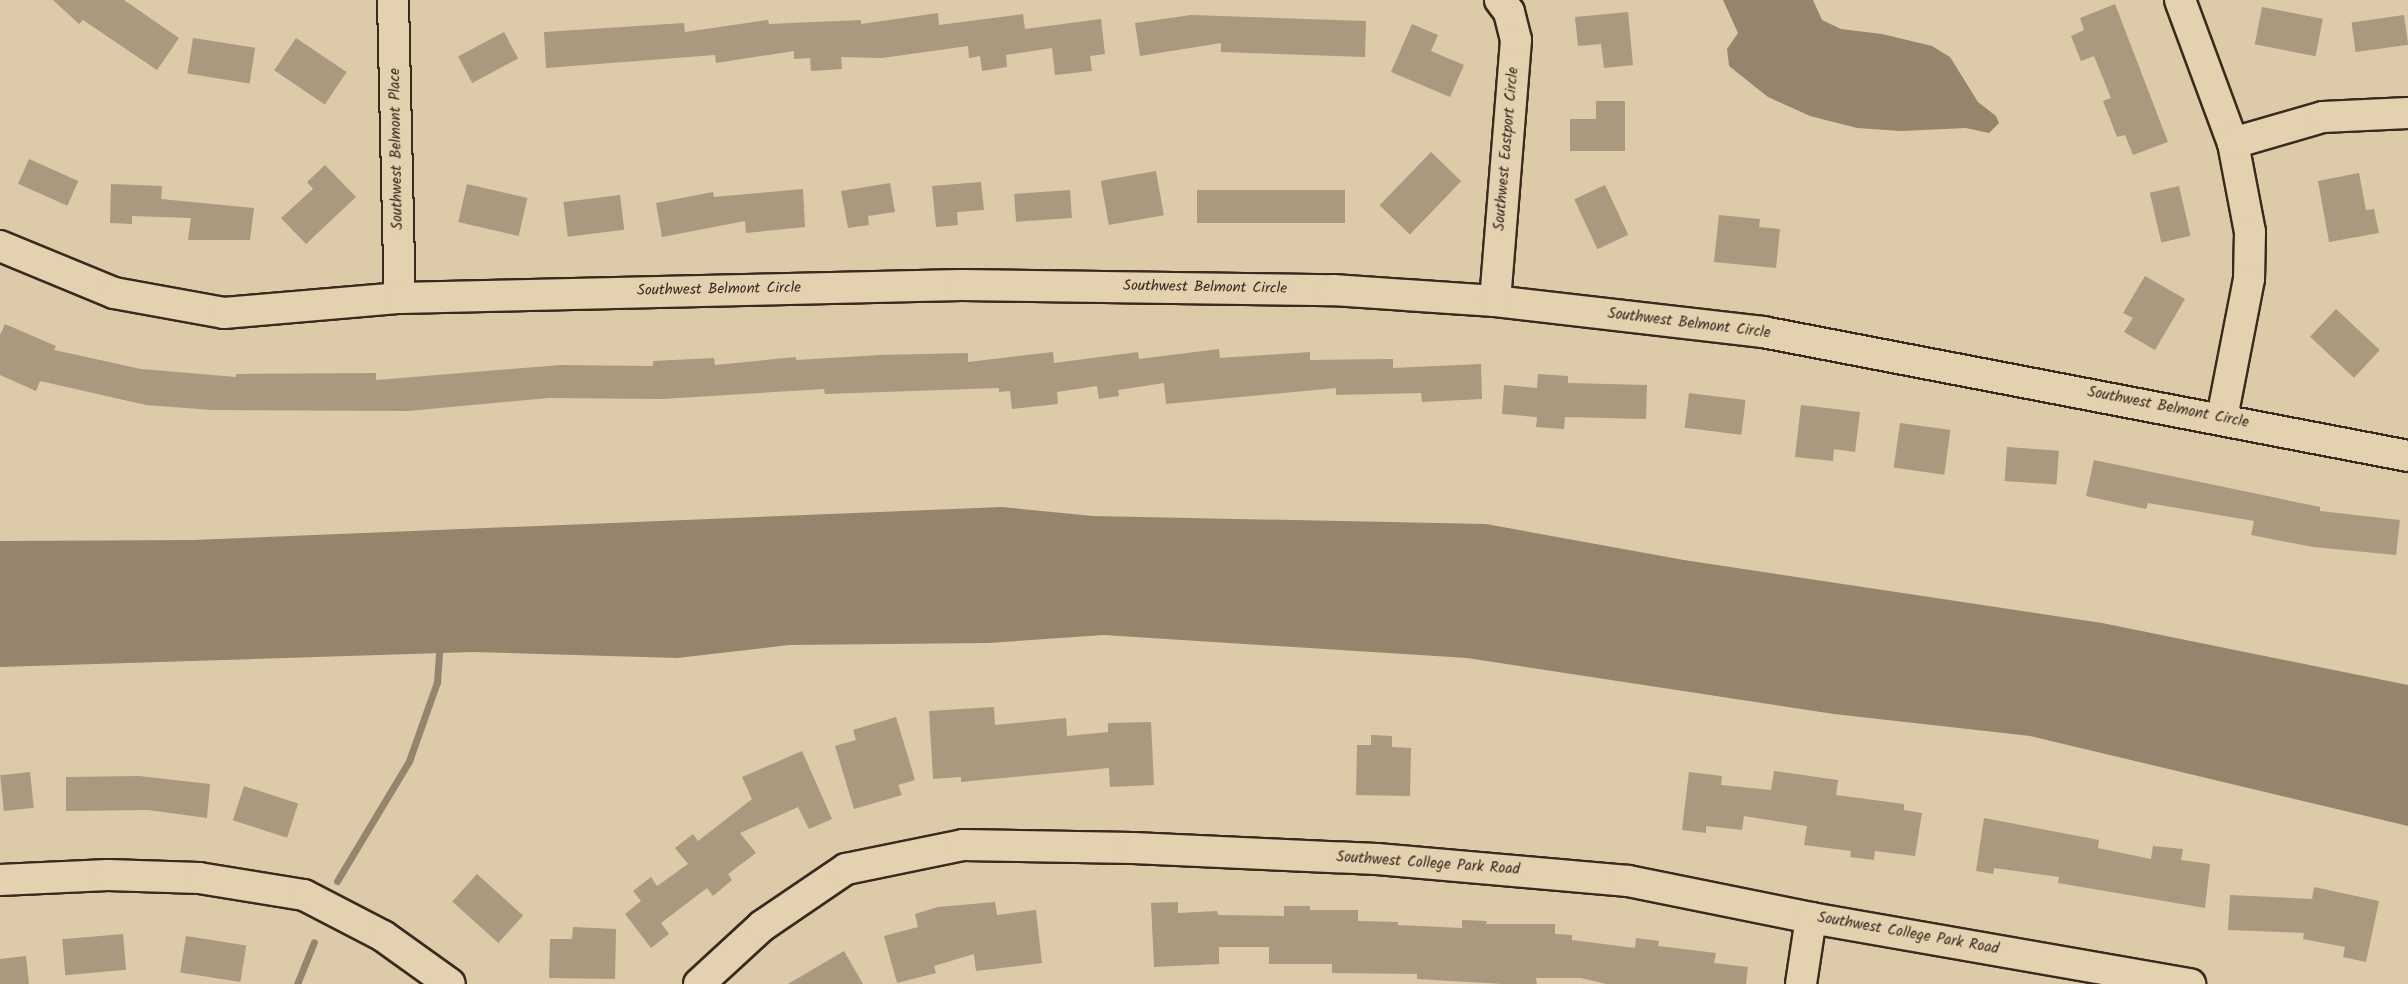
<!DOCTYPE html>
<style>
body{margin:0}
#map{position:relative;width:2408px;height:984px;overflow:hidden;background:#dccaa9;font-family:Kalam,sans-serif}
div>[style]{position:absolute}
.water>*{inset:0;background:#96856d}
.stream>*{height:7px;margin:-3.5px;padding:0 3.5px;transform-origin:3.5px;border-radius:3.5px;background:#96856d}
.building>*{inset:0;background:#aa997e;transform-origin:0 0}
.roads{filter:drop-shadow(2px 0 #3b2a1e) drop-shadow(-2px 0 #3b2a1e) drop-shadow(0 2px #3b2a1e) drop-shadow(0 -2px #3b2a1e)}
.minor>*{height:30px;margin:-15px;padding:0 15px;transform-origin:15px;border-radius:15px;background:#e3d1af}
span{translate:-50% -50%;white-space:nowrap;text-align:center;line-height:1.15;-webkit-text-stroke:5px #e3d1af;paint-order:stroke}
.street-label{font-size:15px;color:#3b2a1e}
</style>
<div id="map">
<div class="water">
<div style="clip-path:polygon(1723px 0,1813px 0,1822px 20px,1841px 29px,1882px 34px,1932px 46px,1950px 57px,1978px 102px,1996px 116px,1999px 123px,1989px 133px,1966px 128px,1901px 131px,1857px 128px,1810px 116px,1768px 97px,1729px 66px,1727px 49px,1738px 33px)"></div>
<div style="clip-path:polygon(1002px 507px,1093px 516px,1486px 524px,1684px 560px,2102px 623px,2408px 685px,2408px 826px,2030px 736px,1834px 714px,1467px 658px,1104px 635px,988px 643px,789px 645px,677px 658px,473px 652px,0 667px,0 541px,193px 540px)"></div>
</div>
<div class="stream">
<div style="left:337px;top:881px;width:140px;rotate:-59deg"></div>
<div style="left:409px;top:761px;width:84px;rotate:-70.5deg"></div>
<div style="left:437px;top:682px;width:28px;rotate:-86deg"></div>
<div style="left:297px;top:984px;width:45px;rotate:-68deg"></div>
</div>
<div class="building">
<div style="clip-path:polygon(53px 0,124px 0,179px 38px,157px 70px,83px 20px,79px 24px)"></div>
<div style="clip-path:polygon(2115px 4px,2168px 142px,2133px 155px,2125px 135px,2117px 137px,2103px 101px,2111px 98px,2094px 56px,2081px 61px,2071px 36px,2084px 30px,2080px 18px)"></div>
<div style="left:2262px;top:7px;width:62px;height:38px;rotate:11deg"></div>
<div style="clip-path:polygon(1628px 12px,1633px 65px,1604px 68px,1601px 44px,1578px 46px,1575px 17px)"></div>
<div style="clip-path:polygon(938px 13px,939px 25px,1023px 14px,1025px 29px,1101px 19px,1105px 54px,1090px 56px,1092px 71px,1055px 75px,1052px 48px,1006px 55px,1007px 67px,982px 71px,980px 56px,969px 58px,968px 46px,882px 58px,841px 57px,842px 69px,811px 71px,810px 58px,794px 59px,794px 51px,716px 63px,715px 55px,546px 68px,544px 32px,684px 23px,685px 32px,768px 20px,769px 24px,861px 20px,861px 24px)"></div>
<div style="clip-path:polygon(1191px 15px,1366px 21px,1365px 57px,1221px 52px,1221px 43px,1140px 56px,1135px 23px)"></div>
<div style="left:2404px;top:15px;width:30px;height:53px;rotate:82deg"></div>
<div style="clip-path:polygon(1412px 24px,1438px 35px,1431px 51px,1464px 65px,1450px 97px,1391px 72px)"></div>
<div style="left:504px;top:32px;width:30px;height:52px;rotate:62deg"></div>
<div style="left:193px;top:38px;width:63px;height:36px;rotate:9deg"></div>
<div style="left:296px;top:38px;width:61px;height:39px;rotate:34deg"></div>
<div style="clip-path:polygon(1596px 101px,1625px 101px,1625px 151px,1570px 151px,1570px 119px,1596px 119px)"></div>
<div style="left:1431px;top:152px;width:42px;height:74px;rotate:44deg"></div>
<div style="left:29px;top:159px;width:54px;height:27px;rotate:24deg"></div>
<div style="clip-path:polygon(325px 165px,356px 197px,306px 244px,281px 218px,313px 189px,307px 182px)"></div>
<div style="left:1156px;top:171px;width:45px;height:56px;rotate:80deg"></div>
<div style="clip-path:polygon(2359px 173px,2366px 210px,2374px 209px,2379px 233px,2329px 242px,2318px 181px)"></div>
<div style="clip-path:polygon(981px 182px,984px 210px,957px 212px,958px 225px,936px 227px,932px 186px)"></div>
<div style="clip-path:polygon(890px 183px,895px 212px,868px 216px,869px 225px,848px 228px,841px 191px)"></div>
<div style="clip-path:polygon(111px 184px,162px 186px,161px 199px,254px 208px,250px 240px,188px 240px,191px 218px,132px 216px,132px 224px,110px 223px)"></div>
<div style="left:467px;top:184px;width:62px;height:39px;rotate:13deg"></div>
<div style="left:1605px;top:185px;width:55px;height:34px;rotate:65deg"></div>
<div style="left:2179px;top:186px;width:51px;height:30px;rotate:77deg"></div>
<div style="clip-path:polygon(803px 189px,805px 227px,746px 233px,745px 221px,662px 237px,656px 203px,713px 192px,714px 197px)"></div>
<div style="left:1070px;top:190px;width:28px;height:56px;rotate:86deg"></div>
<div style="left:1197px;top:190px;width:148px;height:33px"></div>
<div style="left:620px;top:195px;width:35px;height:57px;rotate:83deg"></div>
<div style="clip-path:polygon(1719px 215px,1760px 219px,1759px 227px,1780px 229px,1776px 268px,1714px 262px)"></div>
<div style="clip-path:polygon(2145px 276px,2185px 299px,2155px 350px,2124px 332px,2133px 318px,2123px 313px)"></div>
<div style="left:2336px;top:309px;width:60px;height:38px;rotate:43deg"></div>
<div style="clip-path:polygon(5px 324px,56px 346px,54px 350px,141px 369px,236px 377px,236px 374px,376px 373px,376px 380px,560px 365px,653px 366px,653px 361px,714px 358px,715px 365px,796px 357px,796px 360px,880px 355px,968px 353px,968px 362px,1053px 352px,1054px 363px,1138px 352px,1139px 359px,1219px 349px,1220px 358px,1310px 352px,1310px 360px,1393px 359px,1393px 368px,1481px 364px,1482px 399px,1422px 402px,1421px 393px,1336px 395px,1336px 388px,1166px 404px,1164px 383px,1118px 390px,1119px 396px,1099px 399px,1097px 386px,1057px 392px,1058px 404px,1012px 409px,1010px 391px,999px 392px,999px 388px,825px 394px,824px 389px,662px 399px,549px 398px,408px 411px,212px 410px,146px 405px,40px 381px,36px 391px,0 375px,0 335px)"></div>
<div style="clip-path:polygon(1538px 374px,1568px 376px,1568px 383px,1647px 385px,1646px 419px,1565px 417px,1564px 429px,1536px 427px,1537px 417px,1502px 414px,1504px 385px,1537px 388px)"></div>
<div style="left:1689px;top:393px;width:57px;height:35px;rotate:7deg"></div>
<div style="clip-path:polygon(1801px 405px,1860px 412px,1855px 452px,1834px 449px,1833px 461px,1795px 457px)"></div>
<div style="left:1900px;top:423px;width:51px;height:45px;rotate:8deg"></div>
<div style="left:2007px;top:447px;width:52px;height:34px;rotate:4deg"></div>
<div style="clip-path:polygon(2094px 460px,2320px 507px,2320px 511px,2400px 520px,2396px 555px,2313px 547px,2251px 535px,2254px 521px,2148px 503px,2146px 509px,2086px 496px)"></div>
<div style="clip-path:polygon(994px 707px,995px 725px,1066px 718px,1067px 736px,1108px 732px,1108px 723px,1151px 722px,1154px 785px,1110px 787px,1109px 768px,961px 782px,961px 777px,933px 779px,929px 711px)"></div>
<div style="clip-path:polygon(896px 717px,915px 780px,898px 785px,902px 795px,854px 809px,835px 746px,856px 740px,853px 730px)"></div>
<div style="clip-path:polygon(1371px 735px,1392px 736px,1392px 747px,1411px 748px,1410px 796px,1356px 795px,1357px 745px,1371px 745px)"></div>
<div style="clip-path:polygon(802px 751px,832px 819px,809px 829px,798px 807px,740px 833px,756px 853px,728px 874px,732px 880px,713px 896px,707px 888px,661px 923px,669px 934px,651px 948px,625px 914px,641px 901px,633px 891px,651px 877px,657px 886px,688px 864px,675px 848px,693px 834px,698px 841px,752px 799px,742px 777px)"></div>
<div style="clip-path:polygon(1774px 771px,1838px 780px,1836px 795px,1904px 804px,1904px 810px,1922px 813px,1915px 856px,1875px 851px,1874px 860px,1850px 857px,1851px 851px,1804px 845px,1807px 826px,1744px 816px,1742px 830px,1706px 826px,1706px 833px,1682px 830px,1689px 772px,1722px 776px,1721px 785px,1771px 790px)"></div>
<div style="left:30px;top:772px;width:36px;height:30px;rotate:84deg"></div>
<div style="clip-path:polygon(139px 776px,210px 784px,207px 818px,148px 810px,66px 811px,66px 777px)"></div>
<div style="left:244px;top:786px;width:57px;height:36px;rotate:18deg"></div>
<div style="clip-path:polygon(1984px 818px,2099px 840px,2098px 848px,2151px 859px,2153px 846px,2183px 849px,2181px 860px,2210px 864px,2205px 908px,2058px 883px,2059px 877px,1994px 868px,1993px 874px,1976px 871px)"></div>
<div style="left:477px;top:874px;width:62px;height:37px;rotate:42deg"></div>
<div style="clip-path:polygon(2314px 887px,2379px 901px,2366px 962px,2343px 957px,2345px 947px,2303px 939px,2304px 933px,2228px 930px,2230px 895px,2312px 899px)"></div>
<div style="clip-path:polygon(995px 902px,997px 915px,1036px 910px,1042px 963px,976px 971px,974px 954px,934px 966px,936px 973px,897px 983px,884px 936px,918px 927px,915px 914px,938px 907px)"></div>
<div style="clip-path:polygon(1178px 902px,1178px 913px,1217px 911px,1218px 915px,1284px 916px,1284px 906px,1310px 906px,1310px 910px,1358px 910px,1358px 921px,1398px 922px,1398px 925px,1462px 928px,1462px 920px,1487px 921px,1486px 924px,1555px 924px,1555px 934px,1572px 935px,1572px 940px,1635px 948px,1636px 938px,1659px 941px,1658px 946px,1716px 953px,1714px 963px,1748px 967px,1746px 984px,1606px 984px,1581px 978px,1536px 978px,1537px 984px,1503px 984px,1417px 979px,1417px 974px,1332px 973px,1332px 964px,1269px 964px,1269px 947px,1219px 947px,1219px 964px,1154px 967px,1151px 903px)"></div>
<div style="clip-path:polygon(573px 927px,616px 929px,615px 979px,549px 978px,550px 939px,572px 939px)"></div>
<div style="left:123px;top:934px;width:36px;height:61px;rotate:85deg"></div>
<div style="left:186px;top:936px;width:61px;height:37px;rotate:9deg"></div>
<div style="clip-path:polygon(844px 951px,863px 984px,788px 984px)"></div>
<div style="clip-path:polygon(26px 956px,29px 984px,0 984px,0 959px)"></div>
</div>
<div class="roads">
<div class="minor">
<div style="left:393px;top:0;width:298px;rotate:88.7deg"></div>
<div style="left:2180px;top:0;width:153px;rotate:69.7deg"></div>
<div style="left:2233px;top:143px;width:91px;rotate:79.2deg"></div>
<div style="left:2250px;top:232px;width:47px;rotate:91.2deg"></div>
<div style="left:2249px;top:279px;width:142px;rotate:101deg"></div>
<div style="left:2233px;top:143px;width:94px;rotate:-16.1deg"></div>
<div style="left:2323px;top:117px;width:85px;rotate:-2.7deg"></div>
<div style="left:0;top:246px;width:123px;rotate:22.4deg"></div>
<div style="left:114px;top:293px;width:112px;rotate:10.3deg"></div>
<div style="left:224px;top:313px;width:177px;rotate:-4.9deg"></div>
<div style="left:400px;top:298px;width:562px;rotate:-1.33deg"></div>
<div style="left:962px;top:285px;width:371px;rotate:0.8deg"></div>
<div style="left:1333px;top:290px;width:162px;rotate:3.9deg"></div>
<div style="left:1495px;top:301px;width:270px;rotate:6.6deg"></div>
<div style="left:1763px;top:332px;width:657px;rotate:10.88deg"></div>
<div style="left:1495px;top:301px;width:262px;rotate:-85.4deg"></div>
<div style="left:1516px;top:40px;width:29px;rotate:-104deg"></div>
<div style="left:1509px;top:12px;width:15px;rotate:-127deg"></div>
<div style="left:0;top:880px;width:108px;rotate:-2.7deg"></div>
<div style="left:108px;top:875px;width:91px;rotate:1.9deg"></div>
<div style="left:199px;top:878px;width:106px;rotate:9.2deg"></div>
<div style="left:304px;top:895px;width:89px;rotate:27.4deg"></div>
<div style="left:383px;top:936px;width:82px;rotate:35.6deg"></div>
<div style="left:699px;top:984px;width:86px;rotate:-42.6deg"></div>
<div style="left:762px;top:926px;width:102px;rotate:-34.2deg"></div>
<div style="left:846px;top:869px;width:119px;rotate:-11.6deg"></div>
<div style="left:963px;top:845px;width:170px;rotate:1deg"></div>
<div style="left:1133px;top:848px;width:244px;rotate:2.6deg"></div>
<div style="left:1377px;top:859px;width:252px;rotate:5deg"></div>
<div style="left:1628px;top:881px;width:187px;rotate:11.4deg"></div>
<div style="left:1811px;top:918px;width:385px;rotate:9.9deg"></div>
<div style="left:1801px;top:984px;width:67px;rotate:-81.4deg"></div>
</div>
</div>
<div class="street-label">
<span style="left:397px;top:149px;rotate:-91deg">Southwest Belmont Place</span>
<span style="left:1507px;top:149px;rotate:-85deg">Southwest Eastport Circle</span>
<span style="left:1205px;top:288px;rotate:1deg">Southwest Belmont Circle</span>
<span style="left:719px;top:290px;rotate:-1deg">Southwest Belmont Circle</span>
<span style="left:1689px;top:324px;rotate:7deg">Southwest Belmont Circle</span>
<span style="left:2168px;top:408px;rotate:11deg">Southwest Belmont Circle</span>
<span style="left:1428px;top:864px;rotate:4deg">Southwest College Park Road</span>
<span style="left:1908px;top:934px;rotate:10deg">Southwest College Park Road</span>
</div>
</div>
